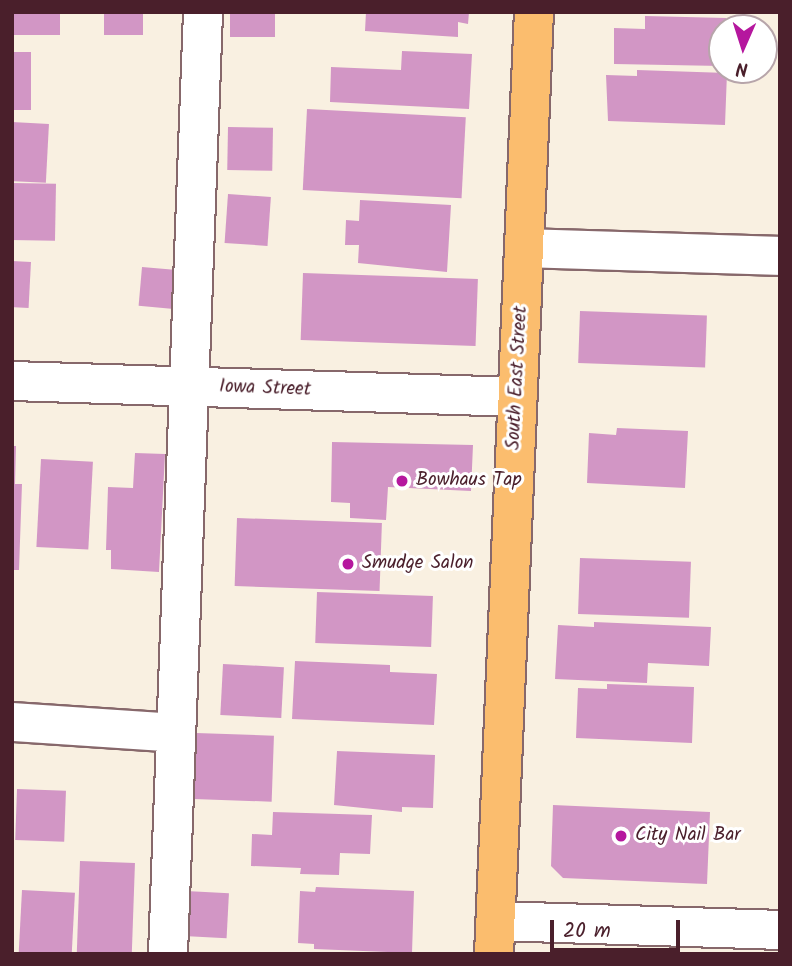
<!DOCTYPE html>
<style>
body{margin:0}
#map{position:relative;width:792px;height:966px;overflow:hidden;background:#f9f0e1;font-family:Kalam,sans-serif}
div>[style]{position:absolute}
.building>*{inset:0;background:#d296c5;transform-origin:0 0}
.roads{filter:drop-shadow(2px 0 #87686b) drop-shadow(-2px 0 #87686b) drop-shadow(0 2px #87686b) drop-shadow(0 -2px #87686b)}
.minor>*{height:38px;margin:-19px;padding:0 19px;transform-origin:19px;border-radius:19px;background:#fff}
.major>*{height:38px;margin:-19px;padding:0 19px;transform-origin:19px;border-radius:19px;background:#fbbd6e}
.dots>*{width:19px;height:19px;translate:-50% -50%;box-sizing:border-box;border:4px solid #fff;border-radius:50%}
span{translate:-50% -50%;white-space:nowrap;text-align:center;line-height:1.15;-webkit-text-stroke:6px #fff;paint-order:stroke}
.street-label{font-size:19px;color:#4a1f2b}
.poi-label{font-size:19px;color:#4a1f2b}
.left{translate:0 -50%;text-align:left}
.frame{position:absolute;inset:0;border:14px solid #4a1f2b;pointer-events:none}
.north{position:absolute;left:708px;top:14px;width:70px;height:70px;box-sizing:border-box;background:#fff;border:2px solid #b7a5aa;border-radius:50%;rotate:183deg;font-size:19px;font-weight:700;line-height:28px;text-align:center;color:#4a1f2b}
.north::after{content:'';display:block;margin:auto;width:24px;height:32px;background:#b5179e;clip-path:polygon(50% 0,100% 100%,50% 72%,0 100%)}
.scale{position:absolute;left:550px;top:920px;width:130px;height:32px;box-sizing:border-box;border:4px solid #4a1f2b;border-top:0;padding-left:9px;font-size:21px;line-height:24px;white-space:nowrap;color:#4a1f2b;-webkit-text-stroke:5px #fff;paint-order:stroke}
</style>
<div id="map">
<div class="building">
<div style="left:12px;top:12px;width:48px;height:23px"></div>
<div style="left:104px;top:12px;width:39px;height:23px"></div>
<div style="left:230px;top:12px;width:45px;height:25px"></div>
<div style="clip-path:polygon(366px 12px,469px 12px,468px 24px,458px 22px,458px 37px,365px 31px)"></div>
<div style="clip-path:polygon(645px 16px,726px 18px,722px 66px,614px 64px,614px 28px,645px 29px)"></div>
<div style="clip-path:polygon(402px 51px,472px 54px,469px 109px,330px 102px,331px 67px,401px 70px)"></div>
<div style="left:12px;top:52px;width:19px;height:58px"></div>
<div style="clip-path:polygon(637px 70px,727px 73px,725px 125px,608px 121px,606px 75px,637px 76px)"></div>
<div style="left:307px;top:109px;width:159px;height:81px;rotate:3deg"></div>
<div style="left:12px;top:122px;width:37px;height:59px;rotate:3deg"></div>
<div style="left:228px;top:127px;width:45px;height:43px;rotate:1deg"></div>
<div style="left:12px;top:183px;width:44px;height:57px;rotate:1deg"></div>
<div style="left:228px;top:194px;width:43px;height:49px;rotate:4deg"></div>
<div style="clip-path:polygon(360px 200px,451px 205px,447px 272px,358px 263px,359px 245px,345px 245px,346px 220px,359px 221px)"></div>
<div style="left:12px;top:261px;width:19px;height:46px;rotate:3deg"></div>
<div style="left:142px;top:267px;width:38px;height:39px;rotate:5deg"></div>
<div style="left:303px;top:273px;width:175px;height:67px;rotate:2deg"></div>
<div style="left:580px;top:311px;width:127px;height:52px;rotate:2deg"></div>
<div style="clip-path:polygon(617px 428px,688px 431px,685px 488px,587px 483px,589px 433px,616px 435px)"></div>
<div style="clip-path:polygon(332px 442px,473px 445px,471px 491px,388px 487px,386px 520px,350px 518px,350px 503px,331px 502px)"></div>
<div style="clip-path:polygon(12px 446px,16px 446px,15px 484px,22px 484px,19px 570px,12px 570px)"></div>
<div style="clip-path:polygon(135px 453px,165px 454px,159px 572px,111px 569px,111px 550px,106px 550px,108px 487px,133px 488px)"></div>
<div style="left:41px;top:459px;width:52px;height:88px;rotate:3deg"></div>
<div style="left:237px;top:518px;width:145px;height:68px;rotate:2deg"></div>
<div style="left:580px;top:558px;width:111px;height:56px;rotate:2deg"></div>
<div style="left:317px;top:592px;width:116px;height:51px;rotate:2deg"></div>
<div style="clip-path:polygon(594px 622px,711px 627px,709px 666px,648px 663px,647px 683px,555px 679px,558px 625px,594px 627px)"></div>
<div style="clip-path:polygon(295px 661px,390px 665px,390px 672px,437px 674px,434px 725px,292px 719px)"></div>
<div style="left:223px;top:664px;width:61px;height:51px;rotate:3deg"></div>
<div style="clip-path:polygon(607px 684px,694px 687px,692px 743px,576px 738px,578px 688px,607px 689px)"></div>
<div style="left:196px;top:733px;width:78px;height:66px;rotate:2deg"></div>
<div style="clip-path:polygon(337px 751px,435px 755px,433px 808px,402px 807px,402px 812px,334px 805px)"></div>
<div style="left:17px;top:789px;width:49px;height:51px;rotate:2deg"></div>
<div style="clip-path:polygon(553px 805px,710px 812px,707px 884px,563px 878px,551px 866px)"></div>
<div style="clip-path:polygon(273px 812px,372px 815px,370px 854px,340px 853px,339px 875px,300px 874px,301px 868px,251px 866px,252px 834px,272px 835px)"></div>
<div style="left:80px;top:861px;width:55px;height:93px;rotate:2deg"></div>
<div style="clip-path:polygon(316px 887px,414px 891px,412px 953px,314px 949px,314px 944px,298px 943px,300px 891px,315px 892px)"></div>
<div style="left:22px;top:890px;width:53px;height:64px;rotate:3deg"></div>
<div style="left:186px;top:891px;width:43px;height:45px;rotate:3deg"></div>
</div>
<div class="roads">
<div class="minor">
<div style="left:525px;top:248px;width:255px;rotate:1.8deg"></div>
<div style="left:12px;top:381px;width:505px;rotate:1.81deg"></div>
<div style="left:12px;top:722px;width:164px;rotate:3.8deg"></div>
<div style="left:496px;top:921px;width:284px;rotate:1.8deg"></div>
<div style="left:168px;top:954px;width:943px;rotate:-87.87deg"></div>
</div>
<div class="major">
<div style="left:494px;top:954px;width:943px;rotate:-87.57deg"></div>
</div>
</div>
<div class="dots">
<div style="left:402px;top:481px;background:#b5179e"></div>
<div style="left:348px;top:564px;background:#b5179e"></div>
<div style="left:621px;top:836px;background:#b5179e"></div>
</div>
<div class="street-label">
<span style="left:518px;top:378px;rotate:-87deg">South East Street</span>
<span style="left:265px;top:389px;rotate:2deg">Iowa Street</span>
</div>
<div class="poi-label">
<span class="left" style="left:416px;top:481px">Bowhaus Tap</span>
<span class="left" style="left:362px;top:564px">Smudge Salon</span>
<span class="left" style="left:635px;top:836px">City Nail Bar</span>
</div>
<div class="frame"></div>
<div class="north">N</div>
<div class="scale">20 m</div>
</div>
